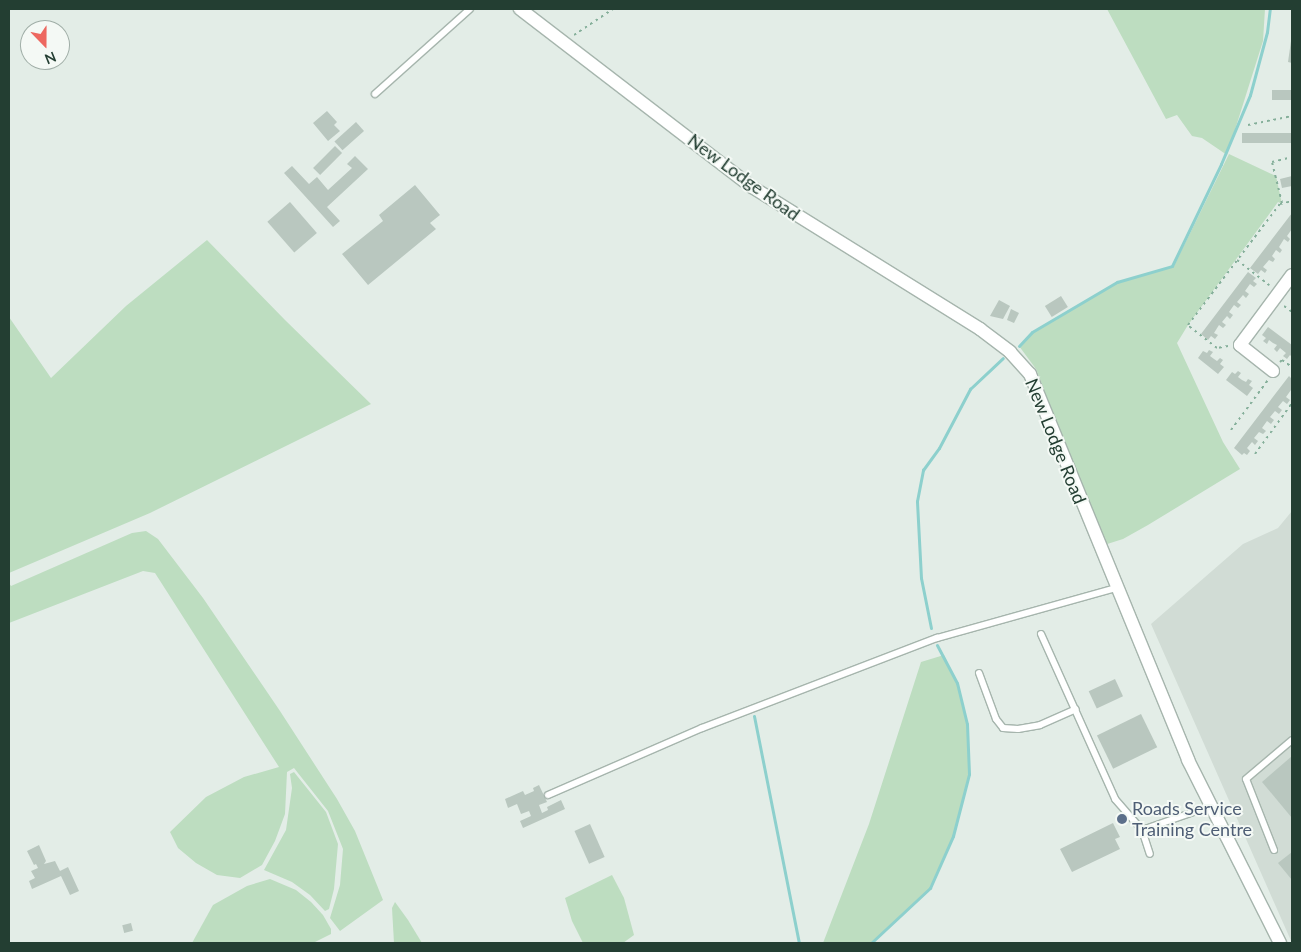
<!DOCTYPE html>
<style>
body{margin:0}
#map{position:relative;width:1301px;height:952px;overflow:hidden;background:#e3ede7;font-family:Lato,sans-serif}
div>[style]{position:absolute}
.built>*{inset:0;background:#d1dcd5}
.green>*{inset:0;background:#bdddc0}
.stream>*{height:3px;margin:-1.5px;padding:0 1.5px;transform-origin:1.5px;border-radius:1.5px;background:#8dd0cd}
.building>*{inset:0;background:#b9c7bf;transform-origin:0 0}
.path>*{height:2px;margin-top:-1px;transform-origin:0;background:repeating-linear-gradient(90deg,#85af9a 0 2.5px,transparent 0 6.5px)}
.roads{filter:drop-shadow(1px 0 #a6b5ad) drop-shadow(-1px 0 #a6b5ad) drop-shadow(0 1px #a6b5ad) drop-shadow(0 -1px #a6b5ad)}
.service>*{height:6px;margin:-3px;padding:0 3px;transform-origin:3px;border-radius:3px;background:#fff}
.minor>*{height:12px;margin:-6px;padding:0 6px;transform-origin:6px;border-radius:6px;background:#fff}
.dots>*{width:14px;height:14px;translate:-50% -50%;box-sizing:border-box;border:2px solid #f4f9f5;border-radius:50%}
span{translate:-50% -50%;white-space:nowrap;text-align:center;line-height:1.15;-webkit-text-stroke:4px #f4f9f5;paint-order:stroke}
.street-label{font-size:18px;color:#233e32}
.service-label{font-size:18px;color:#4e5e75}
.left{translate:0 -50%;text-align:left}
.frame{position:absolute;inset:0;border:10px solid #233e32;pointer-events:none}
.north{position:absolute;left:20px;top:20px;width:50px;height:50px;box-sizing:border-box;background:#f4f9f5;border:1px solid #a0aea7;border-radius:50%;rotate:158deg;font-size:14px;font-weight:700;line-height:20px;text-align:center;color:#233e32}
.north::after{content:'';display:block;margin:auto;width:18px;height:22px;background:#ed6860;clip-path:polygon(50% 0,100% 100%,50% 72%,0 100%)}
</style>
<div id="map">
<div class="built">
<div style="clip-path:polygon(1292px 511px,1292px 943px,1151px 624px,1243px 544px,1278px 528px)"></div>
</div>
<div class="green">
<div style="clip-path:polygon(1107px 9px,1265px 9px,1263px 41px,1227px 155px,1202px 138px,1192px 136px,1177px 115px,1166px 119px)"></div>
<div style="clip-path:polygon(1229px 154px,1276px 176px,1282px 204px,1278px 202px,1188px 325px,1177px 343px,1223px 442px,1240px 469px,1148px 525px,1123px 539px,1104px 545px,1036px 369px,1019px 346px,1032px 332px,1117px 282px,1171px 267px,1173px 268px)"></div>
<div style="clip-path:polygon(207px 240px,285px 320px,371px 404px,150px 513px,9px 573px,9px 317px,51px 378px,126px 306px)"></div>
<div style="clip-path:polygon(146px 531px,158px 539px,203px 598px,280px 711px,337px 799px,355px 831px,383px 900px,340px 931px,330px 918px,340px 885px,343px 849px,328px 811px,294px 768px,287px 772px,285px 814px,275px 841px,262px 865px,240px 878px,217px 875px,196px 863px,178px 848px,170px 832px,206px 797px,244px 777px,279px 767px,155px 573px,143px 571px,9px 623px,9px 583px,11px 586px,132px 533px)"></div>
<div style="clip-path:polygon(944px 655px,957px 683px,967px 724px,969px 774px,953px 836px,930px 888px,871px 943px,823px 943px,869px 824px,921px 662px)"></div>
<div style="clip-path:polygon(294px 772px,326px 812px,338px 844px,334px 889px,329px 909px,325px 911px,310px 895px,292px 882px,264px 870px,286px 830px,292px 788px,290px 774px)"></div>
<div style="clip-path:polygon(612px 875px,624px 898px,634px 935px,623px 943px,583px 943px,572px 921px,565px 898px)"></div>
<div style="clip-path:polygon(270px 879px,296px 890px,311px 902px,323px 915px,331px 929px,331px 934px,313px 943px,192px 943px,213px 905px,247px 886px)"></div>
<div style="clip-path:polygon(395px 902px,408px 920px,422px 943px,394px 943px,392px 908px)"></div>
</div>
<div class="stream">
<div style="left:1019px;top:346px;width:19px;rotate:-47deg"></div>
<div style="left:1032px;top:332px;width:99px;rotate:-30.5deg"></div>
<div style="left:1117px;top:282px;width:57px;rotate:-16.2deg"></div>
<div style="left:1172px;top:266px;width:113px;rotate:-64.3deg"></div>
<div style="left:1221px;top:164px;width:75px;rotate:-67.2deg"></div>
<div style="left:1250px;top:95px;width:65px;rotate:-74.9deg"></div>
<div style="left:1267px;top:32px;width:23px;rotate:-83deg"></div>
<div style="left:931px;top:628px;width:51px;rotate:-101.3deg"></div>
<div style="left:921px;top:578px;width:77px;rotate:-93deg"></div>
<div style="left:917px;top:501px;width:32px;rotate:-79deg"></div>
<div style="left:923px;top:470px;width:27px;rotate:-54deg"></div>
<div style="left:939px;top:448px;width:67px;rotate:-62.3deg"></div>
<div style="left:970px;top:389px;width:45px;rotate:-43.2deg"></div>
<div style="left:754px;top:716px;width:231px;rotate:78.8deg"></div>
<div style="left:871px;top:943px;width:81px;rotate:-43deg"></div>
<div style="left:930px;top:888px;width:57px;rotate:-66.1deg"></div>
<div style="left:953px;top:836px;width:64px;rotate:-75.5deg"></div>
<div style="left:969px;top:774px;width:50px;rotate:-92.3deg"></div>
<div style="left:967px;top:724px;width:42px;rotate:-103.7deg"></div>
<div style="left:957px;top:683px;width:43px;rotate:-117.8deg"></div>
</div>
<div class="building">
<div style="clip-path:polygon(1291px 41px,1292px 41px,1292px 63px,1288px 62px)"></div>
<div style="left:1292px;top:90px;width:10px;height:20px;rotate:90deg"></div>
<div style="clip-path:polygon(327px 111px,337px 122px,334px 125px,340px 131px,328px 141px,313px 123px)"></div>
<div style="left:356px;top:122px;width:12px;height:29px;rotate:48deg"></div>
<div style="left:1292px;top:133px;width:10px;height:50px;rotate:90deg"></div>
<div style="left:335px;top:146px;width:10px;height:31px;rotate:45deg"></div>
<div style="clip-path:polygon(355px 156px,368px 169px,327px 207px,340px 221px,333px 227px,284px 173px,292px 166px,309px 184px,317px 177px,328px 190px,352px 168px,347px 164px)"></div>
<div style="clip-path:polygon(1292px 176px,1292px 186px,1282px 188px,1280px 179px)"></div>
<div style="clip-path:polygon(415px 185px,440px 215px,430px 223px,436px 229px,368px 285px,342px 254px,383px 221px,379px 215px)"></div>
<div style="left:290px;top:202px;width:41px;height:30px;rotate:49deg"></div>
<div style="clip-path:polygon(1292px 213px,1292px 229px,1287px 236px,1290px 239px,1288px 242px,1284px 239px,1279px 247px,1282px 250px,1280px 253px,1276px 250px,1272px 256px,1275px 259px,1273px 262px,1269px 260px,1263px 267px,1267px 270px,1265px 273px,1261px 270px,1258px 274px,1250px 268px)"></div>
<div style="clip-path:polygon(1248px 272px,1256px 278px,1253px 281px,1257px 284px,1254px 287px,1250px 284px,1245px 291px,1249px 294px,1246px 298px,1243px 295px,1237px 302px,1241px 305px,1238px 308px,1234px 305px,1229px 312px,1233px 315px,1230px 319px,1227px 316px,1222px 322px,1226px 325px,1223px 328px,1219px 325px,1214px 333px,1218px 335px,1215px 339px,1211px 336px,1208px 340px,1201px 334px)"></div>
<div style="left:1061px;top:296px;width:13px;height:19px;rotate:58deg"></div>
<div style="clip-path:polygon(999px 300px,1010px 306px,1003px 319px,990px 316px)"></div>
<div style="clip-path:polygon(1011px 309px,1019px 313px,1014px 323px,1007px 320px)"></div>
<div style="clip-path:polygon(1268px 327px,1292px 345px,1292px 357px,1290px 355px,1287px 359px,1283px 356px,1286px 353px,1280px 348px,1277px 352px,1274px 349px,1277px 345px,1273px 343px,1269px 340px,1267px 344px,1263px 341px,1266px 338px,1262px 335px)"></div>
<div style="clip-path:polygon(1209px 350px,1213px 352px,1210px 356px,1214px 359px,1217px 361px,1220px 358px,1223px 360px,1220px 364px,1224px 367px,1218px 374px,1198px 358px,1203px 351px,1207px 353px)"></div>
<div style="clip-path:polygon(1238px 371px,1241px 373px,1238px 377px,1242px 380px,1246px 382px,1248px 379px,1252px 381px,1249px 385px,1253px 388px,1247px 396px,1226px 380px,1232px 372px,1235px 374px)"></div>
<div style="clip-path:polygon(1289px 376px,1292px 379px,1292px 391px,1291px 390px,1286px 397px,1290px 400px,1287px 404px,1283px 401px,1278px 407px,1282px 410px,1279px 414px,1275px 411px,1270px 417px,1274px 420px,1271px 424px,1267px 421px,1262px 428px,1266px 431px,1263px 434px,1259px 432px,1254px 438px,1258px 441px,1255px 445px,1252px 442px,1247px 448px,1250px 451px,1247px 455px,1244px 453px,1242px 455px,1234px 448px)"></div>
<div style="left:1115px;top:679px;width:19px;height:29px;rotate:65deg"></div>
<div style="left:1141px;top:714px;width:37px;height:49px;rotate:64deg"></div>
<div style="clip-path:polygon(1292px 756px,1292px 818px,1262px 782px)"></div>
<div style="clip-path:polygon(539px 785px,547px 802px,539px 805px,542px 813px,548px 810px,547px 807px,561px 800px,565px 809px,523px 828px,520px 821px,531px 816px,529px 811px,521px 814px,517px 804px,508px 808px,505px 799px,523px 791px,525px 795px,534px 791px,533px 788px)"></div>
<div style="clip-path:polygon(1113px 823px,1120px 837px,1115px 839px,1120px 849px,1072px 872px,1060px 849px)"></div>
<div style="left:590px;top:824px;width:36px;height:17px;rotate:66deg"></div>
<div style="clip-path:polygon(39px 845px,46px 861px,44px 864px,55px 861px,60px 871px,68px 867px,79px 891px,70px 895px,61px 876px,32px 889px,29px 881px,35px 878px,31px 871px,38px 868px,36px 864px,34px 865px,27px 851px)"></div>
<div style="clip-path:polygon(1292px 852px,1292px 880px,1278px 863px)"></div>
<div style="left:131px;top:923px;width:8px;height:9px;rotate:76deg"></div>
</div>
<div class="path">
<div style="left:574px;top:35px;width:47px;rotate:-33.7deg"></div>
<div style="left:1248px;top:125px;width:45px;rotate:-11.6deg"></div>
<div style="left:1282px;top:203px;width:42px;rotate:-103.7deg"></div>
<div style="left:1272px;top:162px;width:21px;rotate:-14deg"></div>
<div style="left:1237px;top:260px;width:41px;rotate:38deg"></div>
<div style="left:1284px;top:306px;width:10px;rotate:37deg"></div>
<div style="left:1228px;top:346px;width:11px;rotate:170deg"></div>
<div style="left:1217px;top:348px;width:37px;rotate:-142deg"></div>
<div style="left:1188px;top:325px;width:152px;rotate:-52.8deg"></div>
<div style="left:1280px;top:204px;width:12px;rotate:-14deg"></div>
<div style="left:1280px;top:362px;width:3px;rotate:-45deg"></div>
<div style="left:1282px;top:360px;width:12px;rotate:35deg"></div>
<div style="left:1231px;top:430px;width:62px;rotate:-53.5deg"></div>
<div style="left:1255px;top:454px;width:63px;rotate:-54deg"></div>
</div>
<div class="roads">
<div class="service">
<div style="left:375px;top:94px;width:127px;rotate:-41.8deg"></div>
<div style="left:1041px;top:634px;width:181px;rotate:65.8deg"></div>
<div style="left:1115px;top:799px;width:41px;rotate:48.9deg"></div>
<div style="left:1142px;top:830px;width:25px;rotate:72deg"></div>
<div style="left:979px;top:673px;width:49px;rotate:69.7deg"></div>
<div style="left:996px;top:719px;width:11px;rotate:52deg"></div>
<div style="left:1003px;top:728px;width:15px;rotate:4deg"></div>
<div style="left:1018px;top:729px;width:22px;rotate:-10deg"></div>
<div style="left:1040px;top:725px;width:39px;rotate:-24deg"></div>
<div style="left:548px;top:795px;width:168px;rotate:-23.5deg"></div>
<div style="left:702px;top:728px;width:252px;rotate:-21deg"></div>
<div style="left:937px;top:638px;width:186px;rotate:-15.6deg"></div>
<div style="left:1142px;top:830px;width:73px;rotate:-19.2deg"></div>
<div style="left:1274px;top:850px;width:76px;rotate:-111.5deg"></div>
<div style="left:1246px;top:779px;width:60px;rotate:-40.3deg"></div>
</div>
<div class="minor">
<div style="left:520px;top:9px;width:292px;rotate:37.5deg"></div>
<div style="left:752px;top:187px;width:269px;rotate:31.9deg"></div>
<div style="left:980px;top:329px;width:38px;rotate:37deg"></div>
<div style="left:1010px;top:352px;width:30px;rotate:48deg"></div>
<div style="left:1030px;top:374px;width:417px;rotate:67.7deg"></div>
<div style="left:1188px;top:760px;width:205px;rotate:63.3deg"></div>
<div style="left:1273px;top:371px;width:42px;rotate:-141.8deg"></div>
<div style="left:1240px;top:345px;width:87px;rotate:-53.4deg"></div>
</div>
</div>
<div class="dots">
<div style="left:1122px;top:819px;background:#5c6f8a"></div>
</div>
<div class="street-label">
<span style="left:744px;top:177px;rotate:36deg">New Lodge Road</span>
<span style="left:1056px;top:441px;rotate:68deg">New Lodge Road</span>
</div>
<div class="service-label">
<span class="left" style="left:1132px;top:819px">Roads Service<br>Training Centre</span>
</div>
<div class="frame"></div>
<div class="north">N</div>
</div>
